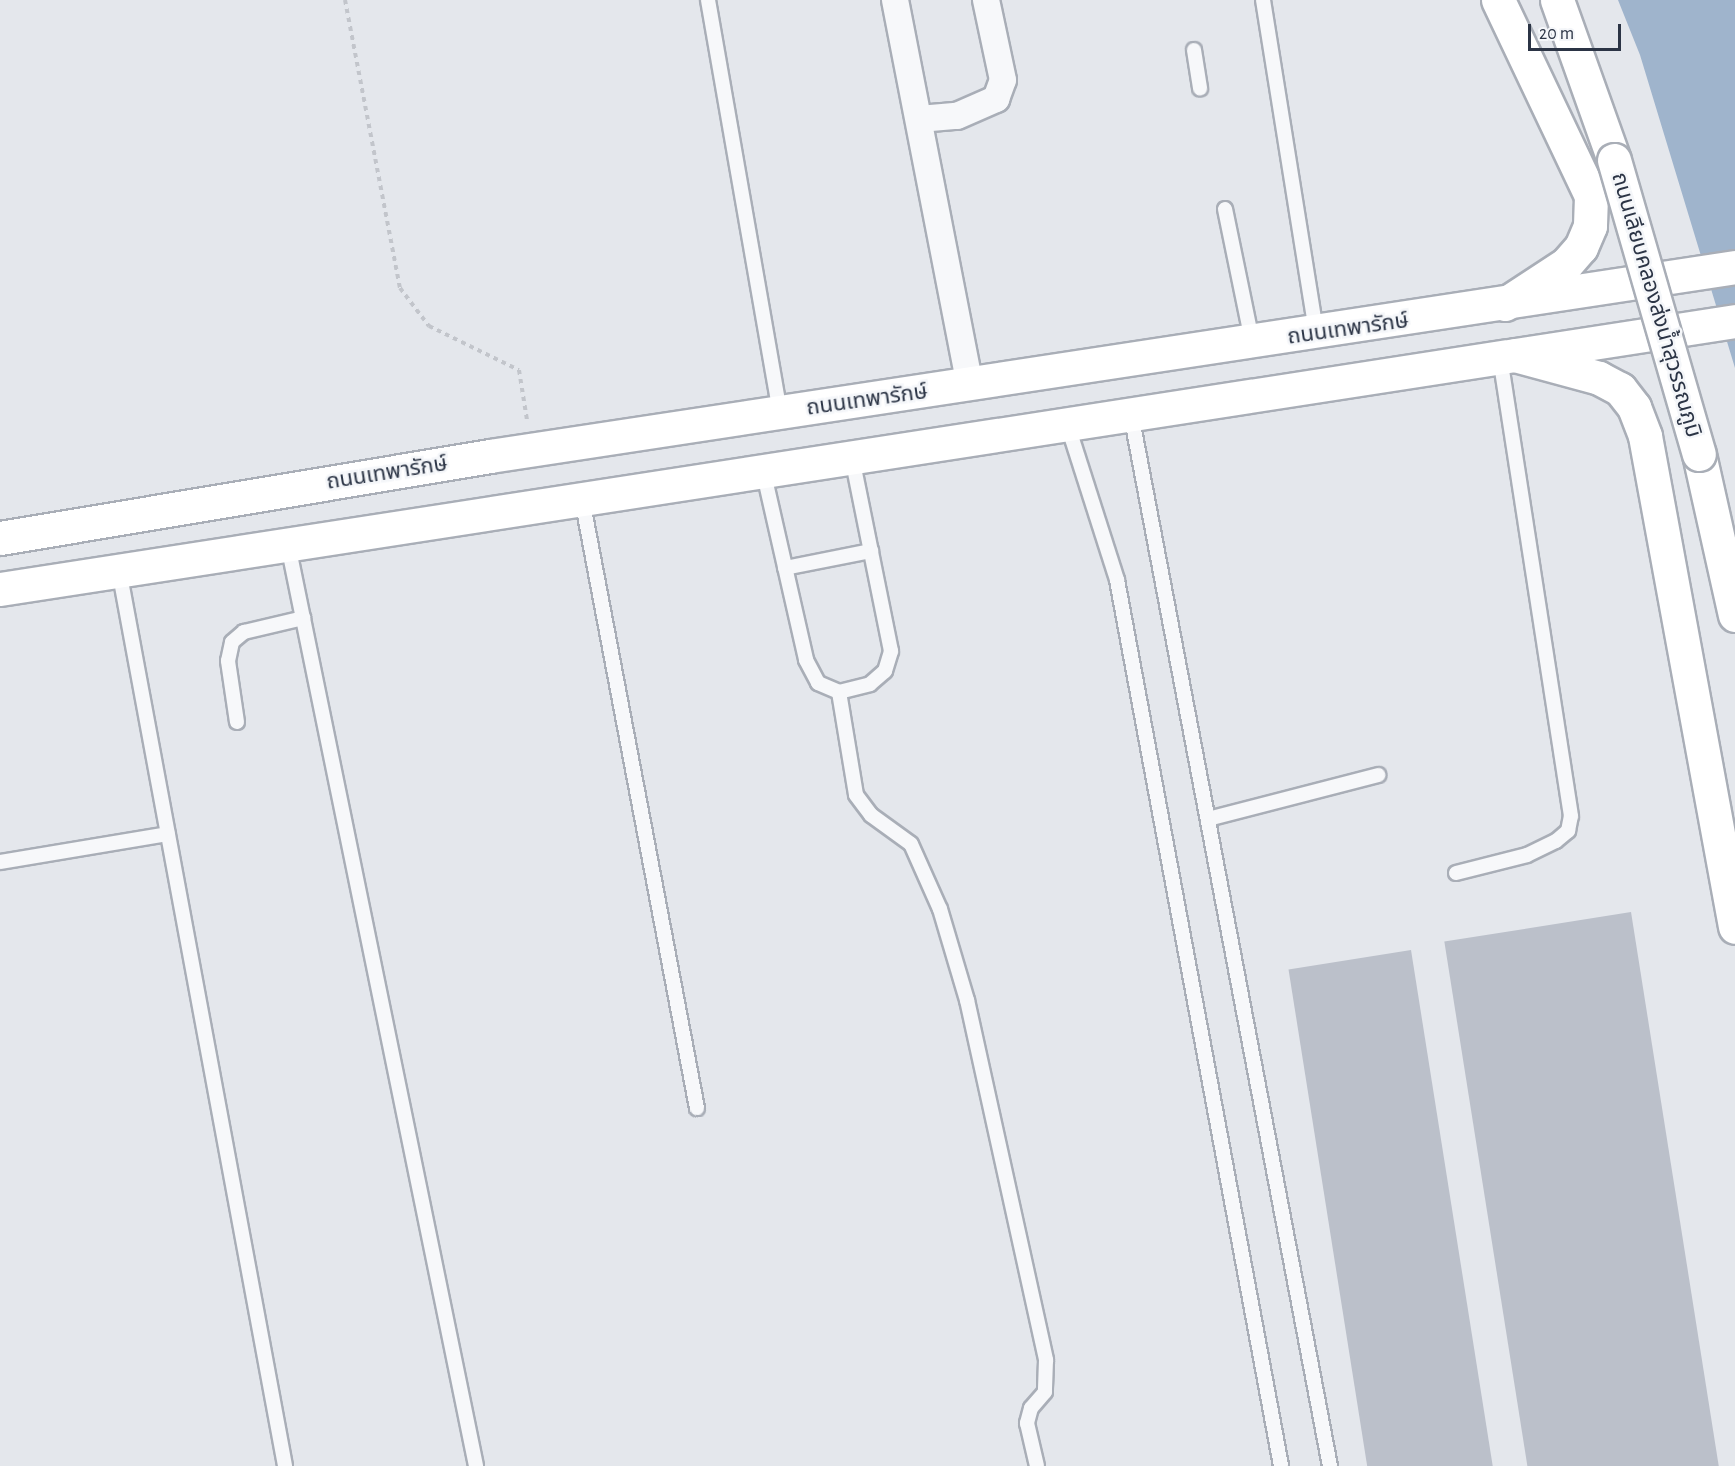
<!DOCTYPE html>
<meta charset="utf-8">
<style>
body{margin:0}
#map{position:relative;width:1735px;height:1466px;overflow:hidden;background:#e4e7ec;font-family:"Alegreya Sans","Noto Sans Thai",sans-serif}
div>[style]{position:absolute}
.water>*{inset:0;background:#9fb4cc}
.building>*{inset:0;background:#bbc0ca;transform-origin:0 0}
.path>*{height:4px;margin-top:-2px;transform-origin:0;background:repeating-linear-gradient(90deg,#c2c5cb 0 4.5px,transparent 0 9px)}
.roads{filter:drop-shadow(2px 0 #a9aeb7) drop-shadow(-2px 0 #a9aeb7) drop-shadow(0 2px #a9aeb7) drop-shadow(0 -2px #a9aeb7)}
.service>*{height:14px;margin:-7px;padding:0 7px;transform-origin:7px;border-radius:7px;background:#f7f8fa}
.minor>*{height:26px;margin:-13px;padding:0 13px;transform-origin:13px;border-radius:13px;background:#f7f8fa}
.secondary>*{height:33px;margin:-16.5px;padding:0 16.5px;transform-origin:16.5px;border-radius:16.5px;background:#fff}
.primary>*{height:33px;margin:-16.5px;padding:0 16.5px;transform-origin:16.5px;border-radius:16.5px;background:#fff}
.bridges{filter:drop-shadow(2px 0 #a9aeb7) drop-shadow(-2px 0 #a9aeb7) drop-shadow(0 2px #a9aeb7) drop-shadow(0 -2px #a9aeb7)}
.secondary-bridge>*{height:33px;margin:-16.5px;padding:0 16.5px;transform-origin:16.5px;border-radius:16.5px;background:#fff}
span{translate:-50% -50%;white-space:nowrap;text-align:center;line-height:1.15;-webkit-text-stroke:5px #f4f6f9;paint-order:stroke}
.street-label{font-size:22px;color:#2b3445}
.scale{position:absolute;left:1528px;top:24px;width:93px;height:27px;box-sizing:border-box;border:3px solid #2b3445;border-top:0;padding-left:8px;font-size:18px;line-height:21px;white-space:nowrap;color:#2b3445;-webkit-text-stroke:4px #f4f6f9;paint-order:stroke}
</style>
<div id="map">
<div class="water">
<div style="clip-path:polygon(1618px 0,1735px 0,1735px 368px,1640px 55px)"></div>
</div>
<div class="building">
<div style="left:1631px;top:912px;width:561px;height:189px;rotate:81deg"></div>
<div style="left:1411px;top:950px;width:523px;height:124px;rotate:81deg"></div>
</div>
<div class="path">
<div style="left:345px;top:0;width:293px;rotate:79.2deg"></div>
<div style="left:400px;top:288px;width:48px;rotate:52.7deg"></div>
<div style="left:429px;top:326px;width:100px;rotate:26.1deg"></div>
<div style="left:519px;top:370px;width:51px;rotate:80.9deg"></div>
</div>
<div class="roads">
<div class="service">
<div style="left:708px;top:0;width:419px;rotate:80.1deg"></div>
<div style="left:1263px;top:0;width:335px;rotate:80.9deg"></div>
<div style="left:1194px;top:50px;width:39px;rotate:81deg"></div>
<div style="left:1225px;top:209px;width:135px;rotate:78.4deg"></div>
<div style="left:1131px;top:414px;width:1071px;rotate:79.29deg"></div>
<div style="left:1067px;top:423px;width:165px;rotate:72.3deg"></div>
<div style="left:1117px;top:580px;width:901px;rotate:79.51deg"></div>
<div style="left:763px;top:470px;width:195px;rotate:77.2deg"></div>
<div style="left:806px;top:660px;width:26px;rotate:62deg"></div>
<div style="left:818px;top:683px;width:23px;rotate:23deg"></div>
<div style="left:839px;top:692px;width:104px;rotate:80.6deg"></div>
<div style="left:856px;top:795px;width:25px;rotate:53deg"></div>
<div style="left:871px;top:815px;width:49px;rotate:35.9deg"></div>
<div style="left:911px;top:844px;width:71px;rotate:66deg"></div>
<div style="left:940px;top:909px;width:95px;rotate:73.5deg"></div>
<div style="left:967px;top:1000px;width:369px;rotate:77.6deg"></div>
<div style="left:1046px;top:1360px;width:32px;rotate:92deg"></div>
<div style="left:1045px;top:1392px;width:21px;rotate:131deg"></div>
<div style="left:1031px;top:1408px;width:16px;rotate:105deg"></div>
<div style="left:1027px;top:1423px;width:44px;rotate:76.9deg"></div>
<div style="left:582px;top:499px;width:620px;rotate:79.31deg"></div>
<div style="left:288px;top:545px;width:940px;rotate:78.46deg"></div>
<div style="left:785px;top:568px;width:88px;rotate:-11.2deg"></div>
<div style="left:119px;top:570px;width:911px;rotate:79.5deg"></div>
<div style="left:839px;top:692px;width:32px;rotate:-14deg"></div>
<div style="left:870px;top:684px;width:20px;rotate:-41deg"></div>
<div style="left:885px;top:671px;width:21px;rotate:-73deg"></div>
<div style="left:891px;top:651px;width:198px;rotate:-101.4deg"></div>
<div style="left:237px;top:722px;width:62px;rotate:-98.4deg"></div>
<div style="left:228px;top:661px;width:19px;rotate:-78deg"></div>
<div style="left:232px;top:642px;width:16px;rotate:-40deg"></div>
<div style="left:244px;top:632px;width:61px;rotate:-13.3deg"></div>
<div style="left:1208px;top:819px;width:176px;rotate:-14.5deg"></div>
<div style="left:0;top:862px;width:170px;rotate:-9.5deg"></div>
<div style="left:1456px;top:873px;width:73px;rotate:-14.2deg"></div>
<div style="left:1527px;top:855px;width:32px;rotate:-26deg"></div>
<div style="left:1556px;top:841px;width:16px;rotate:-40deg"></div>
<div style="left:1568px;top:831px;width:15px;rotate:-79deg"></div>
<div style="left:1571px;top:816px;width:463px;rotate:-98.8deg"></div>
</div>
<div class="minor">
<div style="left:895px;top:0;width:392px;rotate:79deg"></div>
<div style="left:919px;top:119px;width:38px;rotate:-5deg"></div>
<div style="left:957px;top:116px;width:43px;rotate:-23.6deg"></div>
<div style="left:996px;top:99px;width:20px;rotate:-70deg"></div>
<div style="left:1003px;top:80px;width:82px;rotate:-102deg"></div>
</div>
<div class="secondary">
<div style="left:1498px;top:0;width:217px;rotate:64.6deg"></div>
<div style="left:1591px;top:196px;width:30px;rotate:92deg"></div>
<div style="left:1590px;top:226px;width:23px;rotate:113deg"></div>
<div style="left:1581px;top:247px;width:23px;rotate:131deg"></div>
<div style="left:1566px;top:264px;width:73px;rotate:146.7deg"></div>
<div style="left:1557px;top:0;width:170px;rotate:70.4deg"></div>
<div style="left:1515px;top:355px;width:87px;rotate:15.3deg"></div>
<div style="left:1599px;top:378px;width:24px;rotate:28deg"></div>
<div style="left:1620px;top:389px;width:23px;rotate:52deg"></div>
<div style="left:1634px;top:407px;width:31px;rotate:69deg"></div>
<div style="left:1645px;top:436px;width:499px;rotate:79.6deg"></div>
<div style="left:1699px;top:454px;width:165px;rotate:77.4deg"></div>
</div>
<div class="primary">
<div style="left:0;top:538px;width:497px;rotate:-9.5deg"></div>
<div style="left:490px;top:456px;width:1259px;rotate:-8.63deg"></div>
<div style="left:0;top:589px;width:1756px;rotate:-8.78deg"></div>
</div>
</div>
<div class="bridges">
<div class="secondary-bridge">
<div style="left:1614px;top:160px;width:306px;rotate:73.9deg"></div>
</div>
</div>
<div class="street-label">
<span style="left:1656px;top:305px;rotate:74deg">ถนนเลียบคลองส่งน้ำสุวรรณภูมิ</span>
<span style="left:1348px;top:329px;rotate:-8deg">ถนนเทพารักษ์</span>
<span style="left:867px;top:400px;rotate:-8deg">ถนนเทพารักษ์</span>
<span style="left:387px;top:473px;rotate:-9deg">ถนนเทพารักษ์</span>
</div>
<div class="scale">20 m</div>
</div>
